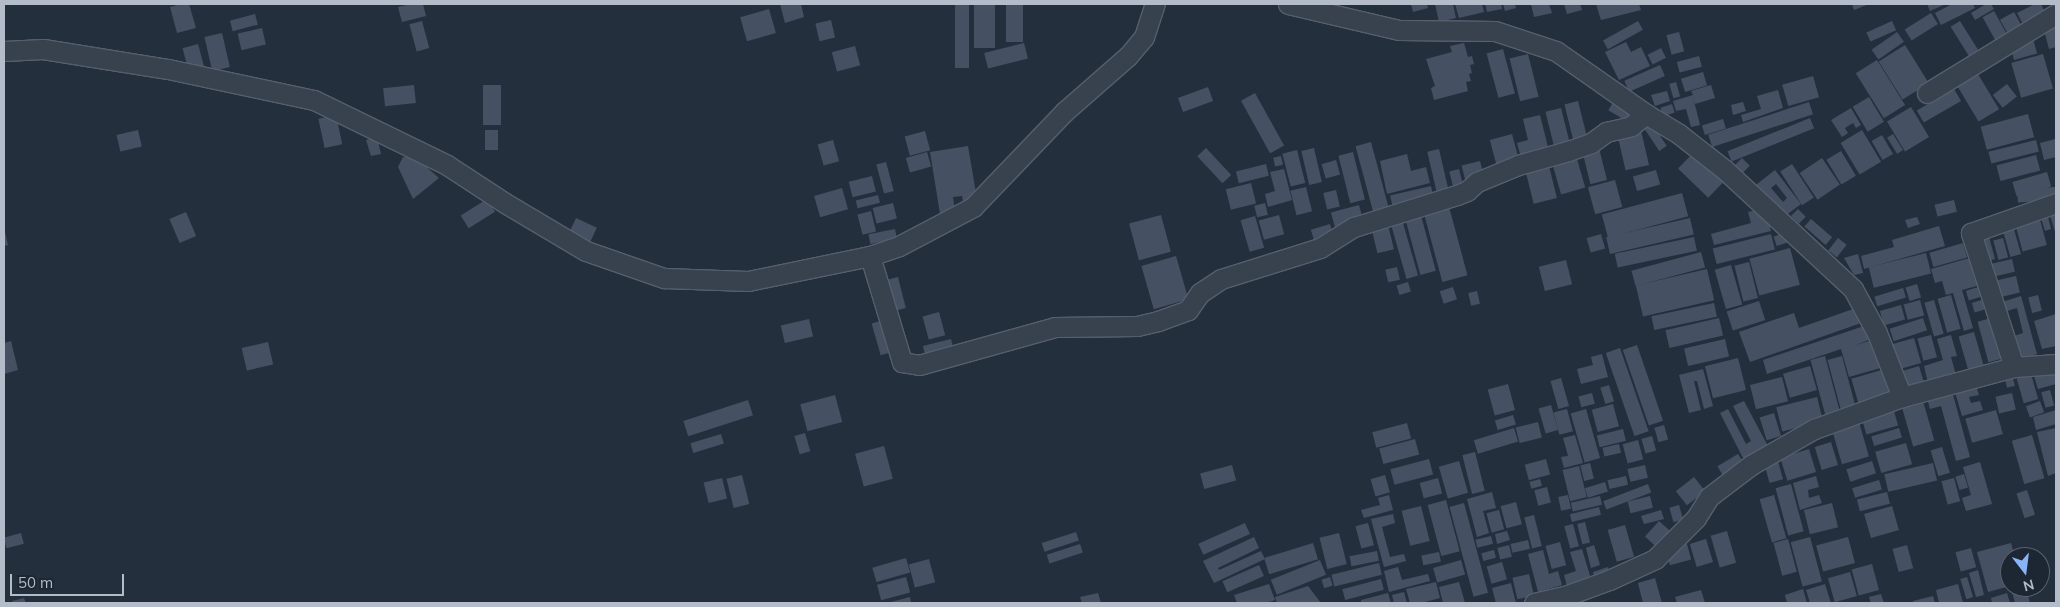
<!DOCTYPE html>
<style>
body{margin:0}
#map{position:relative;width:2060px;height:607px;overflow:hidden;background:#242f3e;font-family:Mulish,sans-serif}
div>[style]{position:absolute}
.building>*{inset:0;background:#455162;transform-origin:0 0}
.roads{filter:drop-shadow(1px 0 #565f6c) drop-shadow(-1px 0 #565f6c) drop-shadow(0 1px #565f6c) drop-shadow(0 -1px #565f6c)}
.minor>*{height:19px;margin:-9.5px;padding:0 9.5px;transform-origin:9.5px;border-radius:9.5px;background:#38414e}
span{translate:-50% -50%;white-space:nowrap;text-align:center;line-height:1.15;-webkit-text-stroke:4.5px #1d2633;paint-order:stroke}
.frame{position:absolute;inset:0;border:5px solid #b4bcc9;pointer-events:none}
.north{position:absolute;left:2000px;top:547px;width:50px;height:50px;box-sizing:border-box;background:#1d2633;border:1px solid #59626f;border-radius:50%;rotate:165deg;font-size:14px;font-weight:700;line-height:20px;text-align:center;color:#b4bcc9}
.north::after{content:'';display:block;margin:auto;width:18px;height:22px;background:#8ab4f8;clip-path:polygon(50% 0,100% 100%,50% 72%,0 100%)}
.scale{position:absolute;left:10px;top:574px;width:114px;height:22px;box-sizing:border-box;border:2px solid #b4bcc9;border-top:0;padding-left:6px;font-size:15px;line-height:18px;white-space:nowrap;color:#b4bcc9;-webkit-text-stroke:4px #1d2633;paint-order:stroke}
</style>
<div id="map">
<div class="building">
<div style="clip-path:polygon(181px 4px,189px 4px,196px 28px,177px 33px,170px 7px)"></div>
<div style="clip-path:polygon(411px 4px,423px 4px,426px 16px,402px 22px,398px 7px)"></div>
<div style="clip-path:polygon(780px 4px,801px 4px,804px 17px,785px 23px)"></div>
<div style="left:955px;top:4px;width:14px;height:64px"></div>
<div style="left:974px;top:4px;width:21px;height:44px"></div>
<div style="left:1006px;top:4px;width:17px;height:38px"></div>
<div style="clip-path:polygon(1411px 4px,1427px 4px,1428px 8px,1413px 12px)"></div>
<div style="clip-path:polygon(1435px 4px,1453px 4px,1456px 18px,1439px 22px)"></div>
<div style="clip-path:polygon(1455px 4px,1482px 4px,1484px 12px,1459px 18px)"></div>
<div style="clip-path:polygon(1485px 4px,1501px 4px,1502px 9px,1487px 12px)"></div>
<div style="clip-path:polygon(1503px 4px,1515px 4px,1516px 8px,1505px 11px)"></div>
<div style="clip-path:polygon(1531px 4px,1549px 4px,1552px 13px,1534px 17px)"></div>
<div style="clip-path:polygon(1564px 4px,1580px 4px,1582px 10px,1567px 14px)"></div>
<div style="clip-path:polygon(1596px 4px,1639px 4px,1641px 10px,1601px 20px)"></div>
<div style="clip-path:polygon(1852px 4px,1869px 4px,1854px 10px)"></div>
<div style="clip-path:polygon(1927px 4px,1946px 4px,1930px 11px)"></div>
<div style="clip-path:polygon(1952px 4px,1973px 4px,1975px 8px,1941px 25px,1935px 13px)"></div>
<div style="clip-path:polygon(1986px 4px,1991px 4px,1994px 9px,1975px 20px,1971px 13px)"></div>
<div style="clip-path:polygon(2035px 4px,2041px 4px,2046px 15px,2024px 26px,2017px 13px)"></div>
<div style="left:769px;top:9px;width:25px;height:30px;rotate:74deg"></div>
<div style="left:1994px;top:11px;width:31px;height:13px;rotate:61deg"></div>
<div style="left:2014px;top:12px;width:21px;height:16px;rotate:61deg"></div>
<div style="left:1931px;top:13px;width:13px;height:31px;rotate:58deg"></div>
<div style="left:255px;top:14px;width:11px;height:26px;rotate:75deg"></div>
<div style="left:831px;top:20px;width:18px;height:16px;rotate:77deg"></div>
<div style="left:422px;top:21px;width:28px;height:13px;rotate:75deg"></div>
<div style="left:1638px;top:21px;width:10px;height:40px;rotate:61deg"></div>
<div style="left:1892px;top:21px;width:10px;height:28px;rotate:66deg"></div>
<div style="left:1960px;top:21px;width:39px;height:11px;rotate:58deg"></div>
<div style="clip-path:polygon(2056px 27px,2056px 47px,2049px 49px,2044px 30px)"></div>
<div style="left:262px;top:28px;width:17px;height:25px;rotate:77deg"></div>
<div style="left:1679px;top:32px;width:20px;height:13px;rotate:75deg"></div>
<div style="left:1897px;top:32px;width:12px;height:31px;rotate:55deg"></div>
<div style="left:222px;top:33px;width:35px;height:18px;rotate:77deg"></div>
<div style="left:2033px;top:39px;width:15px;height:24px;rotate:74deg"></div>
<div style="clip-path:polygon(1626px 42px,1631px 52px,1641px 47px,1650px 66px,1619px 80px,1605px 52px)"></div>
<div style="left:1024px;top:43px;width:16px;height:41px;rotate:76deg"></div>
<div style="clip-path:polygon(1464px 43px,1468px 57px,1472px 56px,1474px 64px,1470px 65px,1472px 73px,1469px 74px,1471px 81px,1466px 82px,1468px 91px,1434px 100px,1431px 88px,1435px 86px,1426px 59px,1452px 52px,1450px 46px)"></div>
<div style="left:198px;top:44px;width:23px;height:16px;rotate:75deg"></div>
<div style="left:1905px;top:45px;width:45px;height:31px;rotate:58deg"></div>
<div style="left:855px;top:46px;width:20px;height:24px;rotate:75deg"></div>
<div style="left:1661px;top:48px;width:11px;height:15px;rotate:63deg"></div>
<div style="left:1503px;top:49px;width:46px;height:17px;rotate:75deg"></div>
<div style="left:1528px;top:54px;width:44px;height:19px;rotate:76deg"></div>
<div style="left:2043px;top:54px;width:36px;height:33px;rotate:74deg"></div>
<div style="left:1699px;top:56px;width:11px;height:23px;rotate:75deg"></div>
<div style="left:1877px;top:60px;width:53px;height:25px;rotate:58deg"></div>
<div style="left:1660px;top:65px;width:12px;height:39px;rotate:66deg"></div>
<div style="left:1703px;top:72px;width:14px;height:23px;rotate:73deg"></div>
<div style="left:1978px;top:74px;width:41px;height:24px;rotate:59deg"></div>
<div style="left:1813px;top:76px;width:22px;height:32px;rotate:74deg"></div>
<div style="left:1676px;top:82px;width:15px;height:7px;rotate:74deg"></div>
<div style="left:2007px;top:84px;width:16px;height:18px;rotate:52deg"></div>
<div style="left:414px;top:85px;width:18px;height:31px;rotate:84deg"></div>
<div style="left:483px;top:85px;width:18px;height:40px"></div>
<div style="clip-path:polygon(1711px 85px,1715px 98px,1695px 104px,1693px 97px,1700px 125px,1691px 127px,1686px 109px,1676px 111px,1673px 101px,1693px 95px,1691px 91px)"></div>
<div style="left:1208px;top:87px;width:15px;height:32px;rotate:70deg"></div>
<div style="left:1954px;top:89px;width:14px;height:43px;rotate:60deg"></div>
<div style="clip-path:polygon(1778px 90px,1783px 108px,1743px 122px,1741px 115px,1761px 109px,1757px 96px)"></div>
<div style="clip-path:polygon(1667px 91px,1670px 101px,1655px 106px,1651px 95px)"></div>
<div style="left:1255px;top:93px;width:60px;height:16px;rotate:61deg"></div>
<div style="left:1869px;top:97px;width:29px;height:19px;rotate:59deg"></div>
<div style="left:1615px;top:99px;width:27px;height:13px;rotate:31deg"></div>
<div style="left:1578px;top:101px;width:40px;height:14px;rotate:76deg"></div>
<div style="clip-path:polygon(1743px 102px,1746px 111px,1733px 115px,1731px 105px)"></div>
<div style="left:1809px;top:102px;width:13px;height:106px;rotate:72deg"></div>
<div style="left:1672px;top:104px;width:9px;height:12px;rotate:72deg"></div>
<div style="left:1911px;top:107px;width:35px;height:28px;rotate:59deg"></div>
<div style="left:1561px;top:108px;width:40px;height:16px;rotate:76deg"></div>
<div style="clip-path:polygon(1851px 108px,1861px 125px,1856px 128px,1853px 123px,1845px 128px,1848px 133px,1842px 137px,1831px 120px)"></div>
<div style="left:2028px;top:114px;width:24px;height:49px;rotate:75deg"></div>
<div style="left:336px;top:115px;width:30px;height:18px;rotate:78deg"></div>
<div style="clip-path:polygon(1540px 115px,1549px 151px,1521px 158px,1517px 143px,1528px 140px,1523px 119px)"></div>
<div style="left:1810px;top:118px;width:11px;height:89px;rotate:68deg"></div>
<div style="left:1723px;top:119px;width:10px;height:22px;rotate:73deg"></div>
<div style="left:1650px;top:121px;width:30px;height:9px;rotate:56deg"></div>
<div style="left:1640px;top:126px;width:40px;height:24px;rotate:77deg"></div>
<div style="left:138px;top:130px;width:17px;height:22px;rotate:77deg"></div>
<div style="left:485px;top:130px;width:13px;height:20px"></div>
<div style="left:1862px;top:130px;width:37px;height:25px;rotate:59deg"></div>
<div style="left:925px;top:131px;width:20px;height:21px;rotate:75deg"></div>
<div style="left:1512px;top:134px;width:27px;height:23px;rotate:75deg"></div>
<div style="left:1893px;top:134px;width:19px;height:7px;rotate:58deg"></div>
<div style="left:1882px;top:135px;width:22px;height:12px;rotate:60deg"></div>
<div style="clip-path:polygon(377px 137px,381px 154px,371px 156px,366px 140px)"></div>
<div style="clip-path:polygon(2055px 139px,2056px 157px,2044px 160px,2040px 143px)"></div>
<div style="left:833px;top:140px;width:22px;height:16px;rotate:74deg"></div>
<div style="left:2036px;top:140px;width:12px;height:49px;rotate:76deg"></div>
<div style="left:1371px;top:142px;width:71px;height:16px;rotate:75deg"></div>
<div style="clip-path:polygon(968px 146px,977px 199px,963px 202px,962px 196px,953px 197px,955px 212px,940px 214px,930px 152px)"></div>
<div style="left:1206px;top:148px;width:37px;height:12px;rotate:47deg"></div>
<div style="left:1314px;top:148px;width:35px;height:13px;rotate:77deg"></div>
<div style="left:1599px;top:148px;width:33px;height:17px;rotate:76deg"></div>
<div style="left:1439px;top:149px;width:43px;height:12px;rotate:77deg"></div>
<div style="left:1297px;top:150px;width:34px;height:15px;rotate:76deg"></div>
<div style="left:1841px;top:151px;width:29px;height:17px;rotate:59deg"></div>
<div style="left:927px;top:152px;width:15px;height:22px;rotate:74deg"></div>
<div style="left:1353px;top:152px;width:49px;height:15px;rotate:76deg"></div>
<div style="left:1575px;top:152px;width:37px;height:25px;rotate:74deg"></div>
<div style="left:1694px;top:152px;width:42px;height:23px;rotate:44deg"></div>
<div style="clip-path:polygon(1407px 154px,1411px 171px,1426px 167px,1430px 183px,1387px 194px,1380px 161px)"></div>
<div style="left:2036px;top:155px;width:16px;height:41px;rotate:75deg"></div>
<div style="left:1281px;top:156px;width:9px;height:8px;rotate:77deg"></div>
<div style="clip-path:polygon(403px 157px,416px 158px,439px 178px,413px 199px,398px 167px)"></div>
<div style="left:1742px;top:158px;width:11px;height:14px;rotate:45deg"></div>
<div style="left:1822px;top:158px;width:32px;height:27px;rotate:56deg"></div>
<div style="left:1336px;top:160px;width:15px;height:15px;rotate:74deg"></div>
<div style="left:1480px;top:161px;width:16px;height:19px;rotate:76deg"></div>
<div style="left:886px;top:162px;width:30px;height:10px;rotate:75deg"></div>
<div style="left:1548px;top:162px;width:37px;height:24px;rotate:76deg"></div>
<div style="left:1266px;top:164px;width:12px;height:31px;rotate:76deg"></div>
<div style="left:1792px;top:164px;width:40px;height:14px;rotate:57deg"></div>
<div style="clip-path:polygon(1284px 169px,1292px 200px,1268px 207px,1265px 194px,1275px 191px,1270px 172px)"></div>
<div style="left:1459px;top:169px;width:21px;height:10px;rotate:76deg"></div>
<div style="left:1656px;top:170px;width:15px;height:24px;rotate:74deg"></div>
<div style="clip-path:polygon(evenodd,1775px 170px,1801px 204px,1785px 216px,1752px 188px,1775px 170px,1776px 184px,1787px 198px,1783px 202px,1771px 188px,1776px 184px)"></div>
<div style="left:2047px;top:172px;width:15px;height:36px;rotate:74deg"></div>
<div style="left:872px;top:176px;width:16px;height:24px;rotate:76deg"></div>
<div style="left:1615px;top:180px;width:28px;height:28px;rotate:75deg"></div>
<div style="left:1251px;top:183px;width:21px;height:26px;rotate:76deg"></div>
<div style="left:1431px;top:186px;width:13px;height:42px;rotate:77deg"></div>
<div style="left:1306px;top:187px;width:25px;height:16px;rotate:76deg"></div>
<div style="left:2055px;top:187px;width:13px;height:38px;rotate:86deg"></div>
<div style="left:842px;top:188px;width:22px;height:29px;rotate:74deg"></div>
<div style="left:1336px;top:190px;width:17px;height:13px;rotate:77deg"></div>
<div style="left:1682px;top:193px;width:24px;height:83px;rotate:75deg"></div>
<div style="left:878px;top:195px;width:8px;height:23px;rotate:76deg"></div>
<div style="left:487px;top:199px;width:15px;height:31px;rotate:58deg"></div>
<div style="left:1447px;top:199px;width:79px;height:26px;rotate:75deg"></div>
<div style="left:1954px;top:200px;width:12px;height:20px;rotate:76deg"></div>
<div style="left:893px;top:203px;width:16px;height:21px;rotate:76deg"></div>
<div style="left:1265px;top:203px;width:12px;height:11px;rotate:76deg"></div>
<div style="left:1359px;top:205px;width:16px;height:29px;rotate:75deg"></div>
<div style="left:1419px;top:208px;width:65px;height:16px;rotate:75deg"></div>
<div style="clip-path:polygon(1765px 208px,1771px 231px,1714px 245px,1711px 234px,1751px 223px,1748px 212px)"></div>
<div style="left:1798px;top:209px;width:11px;height:10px;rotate:45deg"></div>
<div style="clip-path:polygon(2056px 210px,2056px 235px,2049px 212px)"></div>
<div style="left:871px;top:211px;width:21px;height:14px;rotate:76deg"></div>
<div style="left:186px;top:212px;width:26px;height:18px;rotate:67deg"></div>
<div style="clip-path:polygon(2047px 213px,2051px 229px,2045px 231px,2040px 215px)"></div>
<div style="left:1161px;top:215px;width:38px;height:33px;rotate:75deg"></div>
<div style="left:1279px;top:215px;width:20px;height:21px;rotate:75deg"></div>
<div style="left:1255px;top:216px;width:33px;height:15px;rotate:74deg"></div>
<div style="left:1401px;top:216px;width:62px;height:12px;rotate:74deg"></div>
<div style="left:2039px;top:216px;width:30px;height:25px;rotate:75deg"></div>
<div style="clip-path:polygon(1917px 217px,1920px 224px,1908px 228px,1905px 220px)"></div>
<div style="left:576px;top:218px;width:23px;height:18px;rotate:25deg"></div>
<div style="left:1690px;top:218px;width:17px;height:86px;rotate:77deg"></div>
<div style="left:1811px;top:219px;width:28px;height:10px;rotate:41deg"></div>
<div style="left:1387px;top:221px;width:29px;height:17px;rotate:76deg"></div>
<div style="left:1330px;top:224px;width:14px;height:20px;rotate:73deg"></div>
<div style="clip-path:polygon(1939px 226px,1945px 246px,1864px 269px,1861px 256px,1894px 247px,1892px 240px)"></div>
<div style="left:2013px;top:226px;width:29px;height:11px;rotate:74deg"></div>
<div style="clip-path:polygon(4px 228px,8px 245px,4px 246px)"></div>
<div style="left:895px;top:229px;width:10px;height:27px;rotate:79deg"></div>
<div style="left:1788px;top:232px;width:10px;height:15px;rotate:73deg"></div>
<div style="left:1988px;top:233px;width:27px;height:14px;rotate:75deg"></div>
<div style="left:1601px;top:234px;width:15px;height:15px;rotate:74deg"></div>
<div style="left:1771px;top:234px;width:16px;height:60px;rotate:76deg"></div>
<div style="left:1694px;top:237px;width:14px;height:81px;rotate:78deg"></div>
<div style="left:1838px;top:238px;width:11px;height:16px;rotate:38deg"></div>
<div style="left:2003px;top:238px;width:20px;height:10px;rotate:75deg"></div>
<div style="left:1963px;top:243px;width:15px;height:35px;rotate:74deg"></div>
<div style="left:1790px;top:248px;width:38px;height:42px;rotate:75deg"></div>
<div style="left:1701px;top:252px;width:16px;height:72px;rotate:75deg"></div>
<div style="left:1926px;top:253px;width:21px;height:59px;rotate:76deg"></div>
<div style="clip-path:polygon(1858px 254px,1863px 273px,1854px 275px,1844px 258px)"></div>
<div style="left:1176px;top:256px;width:45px;height:36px;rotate:74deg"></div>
<div style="clip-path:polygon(1973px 257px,1984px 284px,1962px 290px,1973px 328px,1964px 331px,1953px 293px,1946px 295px,1942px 281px,1935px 283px,1931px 269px)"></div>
<div style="left:2012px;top:259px;width:13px;height:29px;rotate:77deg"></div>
<div style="left:1566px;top:260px;width:25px;height:28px;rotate:76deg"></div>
<div style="left:1749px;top:262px;width:37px;height:15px;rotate:76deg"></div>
<div style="left:1731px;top:265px;width:41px;height:17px;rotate:74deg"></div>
<div style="left:1397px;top:267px;width:13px;height:12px;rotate:77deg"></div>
<div style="left:1707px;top:269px;width:32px;height:73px;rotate:77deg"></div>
<div style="left:2016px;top:276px;width:17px;height:27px;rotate:77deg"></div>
<div style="left:898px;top:277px;width:32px;height:12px;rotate:76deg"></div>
<div style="left:1408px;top:282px;width:10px;height:12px;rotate:73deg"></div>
<div style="left:1917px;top:284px;width:14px;height:12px;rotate:73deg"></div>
<div style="left:1985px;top:285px;width:10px;height:20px;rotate:73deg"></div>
<div style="left:1453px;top:287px;width:13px;height:14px;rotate:72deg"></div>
<div style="left:1903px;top:288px;width:10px;height:30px;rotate:73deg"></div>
<div style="left:1477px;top:291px;width:13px;height:9px;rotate:77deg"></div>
<div style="left:1951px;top:295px;width:35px;height:14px;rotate:74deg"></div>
<div style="left:2038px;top:295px;width:16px;height:10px;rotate:76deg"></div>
<div style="clip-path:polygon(evenodd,2021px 296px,2037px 354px,2012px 361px,1996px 304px,2021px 296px,2017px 308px,2023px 333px,2014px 336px,2007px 311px,2017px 308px)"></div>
<div style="left:1988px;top:298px;width:10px;height:17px;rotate:73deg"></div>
<div style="left:1920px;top:300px;width:16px;height:17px;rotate:75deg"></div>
<div style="left:1934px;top:300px;width:35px;height:10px;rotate:74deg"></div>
<div style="left:1759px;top:301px;width:20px;height:34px;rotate:72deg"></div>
<div style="left:1714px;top:303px;width:14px;height:64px;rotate:78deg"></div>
<div style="left:1901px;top:305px;width:15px;height:22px;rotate:74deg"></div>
<div style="clip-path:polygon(1856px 308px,1861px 323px,1750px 362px,1739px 332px,1794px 313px,1799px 328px)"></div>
<div style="left:939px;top:312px;width:24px;height:17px;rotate:75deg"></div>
<div style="clip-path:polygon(2056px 314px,2056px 346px,2042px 349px,2034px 321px)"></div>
<div style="left:1995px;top:317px;width:42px;height:18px;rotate:75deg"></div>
<div style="left:1719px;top:318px;width:18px;height:55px;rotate:77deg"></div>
<div style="left:1923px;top:318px;width:13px;height:35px;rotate:72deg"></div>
<div style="left:809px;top:319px;width:18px;height:29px;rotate:77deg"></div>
<div style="left:887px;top:319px;width:33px;height:16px;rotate:74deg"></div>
<div style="clip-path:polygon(1864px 326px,1869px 340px,1856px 345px,1876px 339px,1884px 367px,1849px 377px,1841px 349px,1767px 374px,1763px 360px)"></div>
<div style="left:1974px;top:332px;width:37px;height:16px;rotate:74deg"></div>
<div style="left:1931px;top:335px;width:23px;height:14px;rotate:75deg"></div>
<div style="clip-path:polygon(1951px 335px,1957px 356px,1951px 357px,1956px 375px,1928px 383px,1924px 366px,1943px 360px,1937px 339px)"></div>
<div style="left:1914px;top:338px;width:26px;height:23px;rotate:74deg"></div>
<div style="left:951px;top:339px;width:12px;height:29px;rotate:76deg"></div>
<div style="left:1725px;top:339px;width:18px;height:42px;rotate:77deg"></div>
<div style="clip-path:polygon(11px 341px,18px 370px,4px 374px,4px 343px)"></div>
<div style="left:268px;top:342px;width:23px;height:27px;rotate:77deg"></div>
<div style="left:1637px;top:345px;width:80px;height:15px;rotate:71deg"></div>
<div style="left:1620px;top:348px;width:88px;height:15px;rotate:71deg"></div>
<div style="clip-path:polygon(1602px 354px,1608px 377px,1581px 384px,1577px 369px,1593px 365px,1591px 357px)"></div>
<div style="left:1825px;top:356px;width:59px;height:15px;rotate:75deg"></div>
<div style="left:1842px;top:356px;width:55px;height:15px;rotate:75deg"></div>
<div style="left:1738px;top:358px;width:33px;height:34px;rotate:76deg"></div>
<div style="left:1810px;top:366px;width:25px;height:28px;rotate:74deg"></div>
<div style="left:1919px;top:366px;width:21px;height:18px;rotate:73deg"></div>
<div style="clip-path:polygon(2056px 366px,2056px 384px,2038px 389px,2033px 373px)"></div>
<div style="clip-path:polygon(1703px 369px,1713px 406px,1704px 409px,1697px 381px,1694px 381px,1701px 410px,1689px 413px,1679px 375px)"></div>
<div style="left:1885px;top:369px;width:29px;height:35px;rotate:74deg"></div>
<div style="left:2031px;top:374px;width:26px;height:15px;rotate:74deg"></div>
<div style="left:2012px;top:375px;width:11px;height:8px;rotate:75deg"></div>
<div style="left:1782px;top:377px;width:25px;height:33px;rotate:76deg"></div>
<div style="left:1561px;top:378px;width:29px;height:11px;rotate:74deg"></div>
<div style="left:1508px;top:384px;width:27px;height:21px;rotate:75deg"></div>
<div style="left:1609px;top:385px;width:17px;height:9px;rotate:73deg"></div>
<div style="clip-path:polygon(1976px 386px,1979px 395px,1969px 397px,1971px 403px,1980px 401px,1983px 410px,1962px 416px,1955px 392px)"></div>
<div style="left:2050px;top:390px;width:16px;height:9px;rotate:75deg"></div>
<div style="clip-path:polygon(1952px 391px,1970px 457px,1956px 461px,1941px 406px,1930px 409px,1927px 398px)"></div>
<div style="left:1592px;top:393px;width:11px;height:14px;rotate:75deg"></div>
<div style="left:2012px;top:393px;width:17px;height:17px;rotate:77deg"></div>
<div style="left:835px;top:395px;width:28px;height:36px;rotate:75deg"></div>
<div style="left:1817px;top:397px;width:25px;height:42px;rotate:76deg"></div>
<div style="left:748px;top:400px;width:16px;height:68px;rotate:72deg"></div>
<div style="clip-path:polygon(1744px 401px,1769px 448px,1744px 460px,1720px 413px,1728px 409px,1746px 444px,1751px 441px,1733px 406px)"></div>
<div style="left:1923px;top:401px;width:41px;height:22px;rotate:74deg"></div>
<div style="left:2040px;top:401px;width:12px;height:15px;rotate:70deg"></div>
<div style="left:1613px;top:404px;width:23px;height:22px;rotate:75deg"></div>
<div style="left:1551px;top:405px;width:26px;height:13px;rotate:74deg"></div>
<div style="left:1567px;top:409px;width:23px;height:14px;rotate:75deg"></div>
<div style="left:1586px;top:409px;width:51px;height:16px;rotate:74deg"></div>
<div style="left:1996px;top:410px;width:25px;height:32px;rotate:74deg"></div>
<div style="clip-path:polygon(2056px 410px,2056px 424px,2036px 430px,2033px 417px)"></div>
<div style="left:1894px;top:411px;width:15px;height:33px;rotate:74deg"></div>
<div style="left:1774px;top:413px;width:24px;height:15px;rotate:73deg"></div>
<div style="left:1513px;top:415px;width:10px;height:19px;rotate:73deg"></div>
<div style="left:1538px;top:422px;width:16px;height:23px;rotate:76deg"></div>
<div style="left:1859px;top:422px;width:36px;height:28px;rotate:74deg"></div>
<div style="left:1407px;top:423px;width:16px;height:36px;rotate:75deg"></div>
<div style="left:1664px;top:425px;width:15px;height:10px;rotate:74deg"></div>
<div style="left:1514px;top:428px;width:14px;height:42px;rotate:73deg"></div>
<div style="left:1899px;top:428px;width:10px;height:29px;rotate:73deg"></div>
<div style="clip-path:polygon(2056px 428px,2056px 473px,2048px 476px,2037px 432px)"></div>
<div style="left:1623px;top:429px;width:12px;height:27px;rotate:76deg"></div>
<div style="left:805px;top:433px;width:19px;height:11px;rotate:74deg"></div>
<div style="left:721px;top:434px;width:10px;height:32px;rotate:73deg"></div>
<div style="clip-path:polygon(1575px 435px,1583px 463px,1564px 468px,1561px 457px,1568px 456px,1563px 438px)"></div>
<div style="left:2032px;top:435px;width:45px;height:21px;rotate:74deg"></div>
<div style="left:1652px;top:436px;width:15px;height:11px;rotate:74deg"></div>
<div style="left:1415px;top:439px;width:16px;height:37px;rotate:75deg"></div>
<div style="left:1638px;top:440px;width:20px;height:16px;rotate:75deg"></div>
<div style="left:1831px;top:442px;width:24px;height:17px;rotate:73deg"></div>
<div style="left:1906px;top:443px;width:22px;height:32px;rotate:74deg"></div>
<div style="left:1619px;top:444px;width:9px;height:17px;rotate:77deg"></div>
<div style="left:884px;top:446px;width:34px;height:30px;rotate:75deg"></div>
<div style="left:1942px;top:447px;width:27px;height:12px;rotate:73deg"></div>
<div style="left:1809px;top:449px;width:24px;height:30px;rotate:73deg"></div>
<div style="left:1475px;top:452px;width:40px;height:13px;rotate:76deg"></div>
<div style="left:1738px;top:454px;width:12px;height:24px;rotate:59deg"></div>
<div style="left:1777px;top:458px;width:22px;height:14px;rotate:74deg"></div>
<div style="left:1429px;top:459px;width:16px;height:40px;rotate:75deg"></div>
<div style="left:1546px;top:459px;width:16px;height:22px;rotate:75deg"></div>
<div style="left:1459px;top:461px;width:33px;height:21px;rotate:74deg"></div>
<div style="left:1872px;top:461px;width:13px;height:27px;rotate:72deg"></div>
<div style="clip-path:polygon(1980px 462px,1992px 504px,1966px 511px,1962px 498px,1971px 495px,1963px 467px)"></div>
<div style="left:1590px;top:463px;width:16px;height:10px;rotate:76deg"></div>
<div style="left:1933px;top:463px;width:18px;height:50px;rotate:77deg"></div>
<div style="left:1232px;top:465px;width:16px;height:33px;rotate:75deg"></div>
<div style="left:1645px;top:465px;width:13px;height:18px;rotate:77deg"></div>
<div style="left:1579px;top:466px;width:32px;height:17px;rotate:76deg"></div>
<div style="left:1964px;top:474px;width:14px;height:9px;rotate:73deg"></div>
<div style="left:742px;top:475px;width:30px;height:16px;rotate:76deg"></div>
<div style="left:1385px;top:475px;width:18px;height:15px;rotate:74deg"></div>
<div style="left:1626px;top:476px;width:9px;height:19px;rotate:77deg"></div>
<div style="clip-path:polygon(1816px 476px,1819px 487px,1808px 490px,1809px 498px,1819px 495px,1822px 503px,1800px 510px,1793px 483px)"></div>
<div style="left:1694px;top:477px;width:18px;height:23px;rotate:52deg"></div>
<div style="left:722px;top:478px;width:21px;height:19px;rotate:76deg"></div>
<div style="left:1438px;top:478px;width:16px;height:19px;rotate:75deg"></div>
<div style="left:1954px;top:478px;width:24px;height:13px;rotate:75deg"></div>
<div style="left:1540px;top:479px;width:7px;height:11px;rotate:74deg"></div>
<div style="left:1879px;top:480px;width:10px;height:28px;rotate:73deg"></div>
<div style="left:1605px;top:482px;width:10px;height:21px;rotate:73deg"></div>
<div style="left:1648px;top:484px;width:9px;height:48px;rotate:69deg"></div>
<div style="left:1791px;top:484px;width:49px;height:16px;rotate:75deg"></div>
<div style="left:1547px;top:487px;width:16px;height:13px;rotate:76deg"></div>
<div style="left:2027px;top:490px;width:26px;height:11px;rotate:72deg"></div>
<div style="clip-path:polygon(1492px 492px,1496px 508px,1483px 511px,1489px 533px,1477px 537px,1467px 499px)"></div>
<div style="left:1887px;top:492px;width:12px;height:31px;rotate:76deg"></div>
<div style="clip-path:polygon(1389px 495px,1393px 510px,1364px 518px,1361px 510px,1380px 505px,1378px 498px)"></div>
<div style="left:1568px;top:495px;width:14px;height:10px;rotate:78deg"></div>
<div style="left:1774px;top:495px;width:45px;height:15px;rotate:74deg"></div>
<div style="left:1600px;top:496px;width:9px;height:30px;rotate:77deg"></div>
<div style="left:1650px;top:496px;width:12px;height:23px;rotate:76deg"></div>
<div style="left:1446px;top:500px;width:53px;height:19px;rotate:75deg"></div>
<div style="left:1516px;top:502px;width:23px;height:16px;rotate:75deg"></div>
<div style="left:1464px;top:503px;width:93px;height:15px;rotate:75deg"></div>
<div style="left:1832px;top:503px;width:25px;height:29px;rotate:76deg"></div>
<div style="left:1679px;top:505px;width:15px;height:10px;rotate:74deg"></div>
<div style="left:1421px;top:506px;width:36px;height:20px;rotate:76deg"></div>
<div style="left:1892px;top:506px;width:25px;height:29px;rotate:74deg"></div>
<div style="left:1599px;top:507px;width:8px;height:30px;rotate:76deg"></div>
<div style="left:1499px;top:510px;width:20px;height:13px;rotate:75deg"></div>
<div style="clip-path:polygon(1661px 510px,1664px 519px,1644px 524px,1641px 516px)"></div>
<div style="clip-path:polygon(1393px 514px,1395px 523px,1382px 527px,1390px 557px,1404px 554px,1406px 561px,1384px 567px,1371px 519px)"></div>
<div style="left:1534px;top:515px;width:32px;height:10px;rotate:76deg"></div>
<div style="left:1659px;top:521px;width:15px;height:21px;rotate:42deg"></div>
<div style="left:1585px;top:522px;width:21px;height:8px;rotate:76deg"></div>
<div style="left:1245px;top:523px;width:12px;height:51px;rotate:66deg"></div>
<div style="left:1368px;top:523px;width:23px;height:13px;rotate:75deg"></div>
<div style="left:1573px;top:524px;width:23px;height:9px;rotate:75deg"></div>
<div style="left:1625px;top:525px;width:33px;height:18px;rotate:74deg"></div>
<div style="clip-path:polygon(1507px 531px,1510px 540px,1497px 544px,1495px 534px)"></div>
<div style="left:1727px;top:531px;width:33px;height:17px;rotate:74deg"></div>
<div style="left:1076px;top:532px;width:9px;height:36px;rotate:72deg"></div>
<div style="left:21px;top:533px;width:11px;height:18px;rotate:75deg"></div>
<div style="left:1339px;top:533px;width:32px;height:20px;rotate:76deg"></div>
<div style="left:1491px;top:536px;width:8px;height:16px;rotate:76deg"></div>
<div style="clip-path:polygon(1254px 537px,1259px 548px,1218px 568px,1219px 570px,1261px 551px,1265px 559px,1214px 583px,1203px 561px)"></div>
<div style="left:1810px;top:537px;width:46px;height:20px;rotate:75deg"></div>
<div style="left:1848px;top:537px;width:27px;height:33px;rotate:75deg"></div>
<div style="left:1706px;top:539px;width:24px;height:17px;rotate:73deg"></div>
<div style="left:1788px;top:539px;width:34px;height:15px;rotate:75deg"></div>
<div style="left:1528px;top:540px;width:9px;height:18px;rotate:77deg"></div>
<div style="left:1560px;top:542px;width:24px;height:15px;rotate:75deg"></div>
<div style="left:1313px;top:543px;width:17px;height:51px;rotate:73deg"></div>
<div style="clip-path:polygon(2011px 543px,2015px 557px,2010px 557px,2010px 586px,1988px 592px,1977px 552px)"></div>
<div style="left:1080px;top:544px;width:9px;height:35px;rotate:72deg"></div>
<div style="left:1687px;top:544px;width:16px;height:22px;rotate:75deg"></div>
<div style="left:1509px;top:545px;width:12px;height:12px;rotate:76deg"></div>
<div style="clip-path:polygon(1594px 545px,1600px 565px,1591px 568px,1586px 548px)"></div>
<div style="left:1907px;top:545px;width:24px;height:15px;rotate:75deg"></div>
<div style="left:1971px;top:548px;width:20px;height:16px;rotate:75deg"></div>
<div style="clip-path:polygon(1582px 549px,1591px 579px,1567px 586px,1564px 575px,1576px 571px,1570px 552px)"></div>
<div style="left:1494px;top:550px;width:8px;height:13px;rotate:76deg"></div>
<div style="clip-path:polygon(1543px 550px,1549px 574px,1558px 571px,1562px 585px,1538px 592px,1528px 554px)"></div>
<div style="left:1377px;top:551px;width:10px;height:28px;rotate:79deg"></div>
<div style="left:1439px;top:552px;width:10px;height:18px;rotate:79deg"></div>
<div style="left:906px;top:558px;width:15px;height:35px;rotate:74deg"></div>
<div style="left:929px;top:559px;width:24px;height:21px;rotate:75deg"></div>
<div style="left:1320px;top:560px;width:16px;height:53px;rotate:68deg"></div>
<div style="left:1461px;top:560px;width:15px;height:29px;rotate:74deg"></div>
<div style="left:1502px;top:562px;width:18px;height:16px;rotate:74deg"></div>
<div style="left:1379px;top:563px;width:12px;height:49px;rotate:76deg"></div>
<div style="left:1872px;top:564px;width:27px;height:21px;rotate:75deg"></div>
<div style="left:1259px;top:565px;width:12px;height:40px;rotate:66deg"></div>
<div style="clip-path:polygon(1398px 567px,1402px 580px,1428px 574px,1430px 581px,1389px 592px,1384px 571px)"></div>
<div style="left:1608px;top:567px;width:9px;height:16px;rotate:72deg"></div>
<div style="clip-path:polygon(1978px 570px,1984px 595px,1976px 597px,1969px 573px)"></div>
<div style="left:1850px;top:572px;width:25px;height:23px;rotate:74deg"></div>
<div style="left:1529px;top:574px;width:22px;height:17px;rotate:77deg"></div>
<div style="left:906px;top:577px;width:16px;height:30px;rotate:75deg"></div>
<div style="left:1330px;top:577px;width:9px;height:9px;rotate:72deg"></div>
<div style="left:1967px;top:577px;width:21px;height:7px;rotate:73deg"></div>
<div style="clip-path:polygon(1655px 578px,1662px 603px,1643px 603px,1638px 583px)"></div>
<div style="left:1381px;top:579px;width:11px;height:40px;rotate:75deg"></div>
<div style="clip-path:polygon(1436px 582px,1440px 598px,1421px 603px,1410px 603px,1406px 589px)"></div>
<div style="clip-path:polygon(1459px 582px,1465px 603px,1443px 603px,1439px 587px)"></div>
<div style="clip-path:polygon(1511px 583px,1516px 603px,1496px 603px,1492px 588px)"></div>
<div style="clip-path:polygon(1269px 584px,1275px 600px,1266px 603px,1237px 603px,1234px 595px)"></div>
<div style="clip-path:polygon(1825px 584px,1831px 603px,1810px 603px,1806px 590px)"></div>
<div style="clip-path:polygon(1958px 584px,1963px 603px,1939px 603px,1936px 590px)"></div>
<div style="clip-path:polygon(1308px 586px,1321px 603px,1277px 603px,1275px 597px)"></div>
<div style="clip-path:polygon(2026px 588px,2030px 603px,2015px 603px,2012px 592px)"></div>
<div style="clip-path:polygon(1803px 589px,1807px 603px,1787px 603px,1785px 595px)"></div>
<div style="clip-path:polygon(1701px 590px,1705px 603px,1677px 603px,1675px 597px)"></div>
<div style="clip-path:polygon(1404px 592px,1407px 603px,1394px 603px,1392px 595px)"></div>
<div style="clip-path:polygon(1098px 593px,1101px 603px,1082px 603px,1080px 597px)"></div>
<div style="clip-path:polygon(1388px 593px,1391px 603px,1361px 603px,1361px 600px)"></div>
<div style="clip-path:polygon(2007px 593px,2010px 603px,1992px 603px,1991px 598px)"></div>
<div style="clip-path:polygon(1881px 594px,1884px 603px,1871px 603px,1869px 597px)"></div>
<div style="clip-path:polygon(1933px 596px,1935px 603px,1914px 603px,1913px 601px)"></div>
<div style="clip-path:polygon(910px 597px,911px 603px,887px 603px)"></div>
<div style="clip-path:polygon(24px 598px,26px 603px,13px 603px,12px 601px)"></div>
</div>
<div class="roads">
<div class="minor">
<div style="left:1288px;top:4px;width:114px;rotate:13.2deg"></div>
<div style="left:1399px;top:30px;width:96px;rotate:0.6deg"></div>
<div style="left:1495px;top:31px;width:64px;rotate:18.2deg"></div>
<div style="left:1556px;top:51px;width:110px;rotate:35deg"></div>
<div style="left:1646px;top:114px;width:39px;rotate:31deg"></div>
<div style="left:1679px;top:134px;width:58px;rotate:38deg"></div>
<div style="left:1725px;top:170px;width:175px;rotate:42.9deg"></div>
<div style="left:1853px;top:289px;width:50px;rotate:61.4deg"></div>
<div style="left:1877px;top:333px;width:69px;rotate:68.7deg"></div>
<div style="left:4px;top:51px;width:39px;rotate:-3deg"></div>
<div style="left:43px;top:49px;width:127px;rotate:9.1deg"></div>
<div style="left:168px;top:69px;width:149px;rotate:12deg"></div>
<div style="left:314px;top:100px;width:148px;rotate:26deg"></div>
<div style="left:447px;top:165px;width:69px;rotate:33.2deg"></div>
<div style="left:505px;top:203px;width:94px;rotate:30.7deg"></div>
<div style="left:586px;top:251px;width:83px;rotate:19.1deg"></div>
<div style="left:664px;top:278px;width:84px;rotate:2deg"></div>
<div style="left:748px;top:281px;width:125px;rotate:-11.6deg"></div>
<div style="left:870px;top:256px;width:31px;rotate:-19deg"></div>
<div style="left:899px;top:246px;width:84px;rotate:-27.8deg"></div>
<div style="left:973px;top:207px;width:132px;rotate:-46.2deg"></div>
<div style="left:1064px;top:112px;width:85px;rotate:-41.2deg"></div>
<div style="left:1128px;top:56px;width:25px;rotate:-50deg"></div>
<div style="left:1144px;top:37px;width:35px;rotate:-72deg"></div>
<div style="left:1927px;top:93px;width:151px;rotate:-31.5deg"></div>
<div style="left:870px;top:256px;width:111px;rotate:73.2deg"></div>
<div style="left:902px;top:362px;width:17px;rotate:10deg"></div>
<div style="left:919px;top:365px;width:141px;rotate:-15.6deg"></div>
<div style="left:1055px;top:327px;width:82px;rotate:-0.7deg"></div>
<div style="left:1137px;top:326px;width:22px;rotate:-13deg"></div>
<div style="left:1158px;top:321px;width:32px;rotate:-20deg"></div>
<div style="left:1188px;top:310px;width:21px;rotate:-55deg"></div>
<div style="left:1200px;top:293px;width:25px;rotate:-34deg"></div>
<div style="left:1221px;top:279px;width:104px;rotate:-17.4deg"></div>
<div style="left:1320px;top:248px;width:40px;rotate:-32deg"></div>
<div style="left:1354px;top:227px;width:108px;rotate:-17.3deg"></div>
<div style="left:1457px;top:195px;width:11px;rotate:-22deg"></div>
<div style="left:1467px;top:191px;width:13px;rotate:-42deg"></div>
<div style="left:1477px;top:182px;width:44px;rotate:-22.5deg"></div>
<div style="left:1518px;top:165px;width:52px;rotate:-15.6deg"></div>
<div style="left:1568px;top:151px;width:24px;rotate:-19deg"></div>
<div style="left:1591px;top:143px;width:19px;rotate:-36deg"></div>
<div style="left:1606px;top:132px;width:26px;rotate:-13deg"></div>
<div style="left:1631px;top:126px;width:19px;rotate:-39deg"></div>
<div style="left:2014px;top:367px;width:141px;rotate:-107.8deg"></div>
<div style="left:1971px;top:233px;width:90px;rotate:-19.4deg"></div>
<div style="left:1534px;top:603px;width:35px;rotate:-13deg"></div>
<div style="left:1568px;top:595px;width:44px;rotate:-20.1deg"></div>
<div style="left:1609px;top:580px;width:51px;rotate:-24.5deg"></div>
<div style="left:1655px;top:559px;width:58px;rotate:-45deg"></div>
<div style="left:1696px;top:518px;width:25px;rotate:-58deg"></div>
<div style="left:1709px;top:497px;width:53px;rotate:-37.3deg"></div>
<div style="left:1751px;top:465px;width:73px;rotate:-29.7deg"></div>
<div style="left:1814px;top:429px;width:94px;rotate:-20deg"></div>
<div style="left:1902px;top:397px;width:116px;rotate:-15deg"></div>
<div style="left:2014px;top:367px;width:42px;rotate:-4.1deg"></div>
</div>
</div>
<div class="frame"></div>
<div class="north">N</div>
<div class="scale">50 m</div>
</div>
